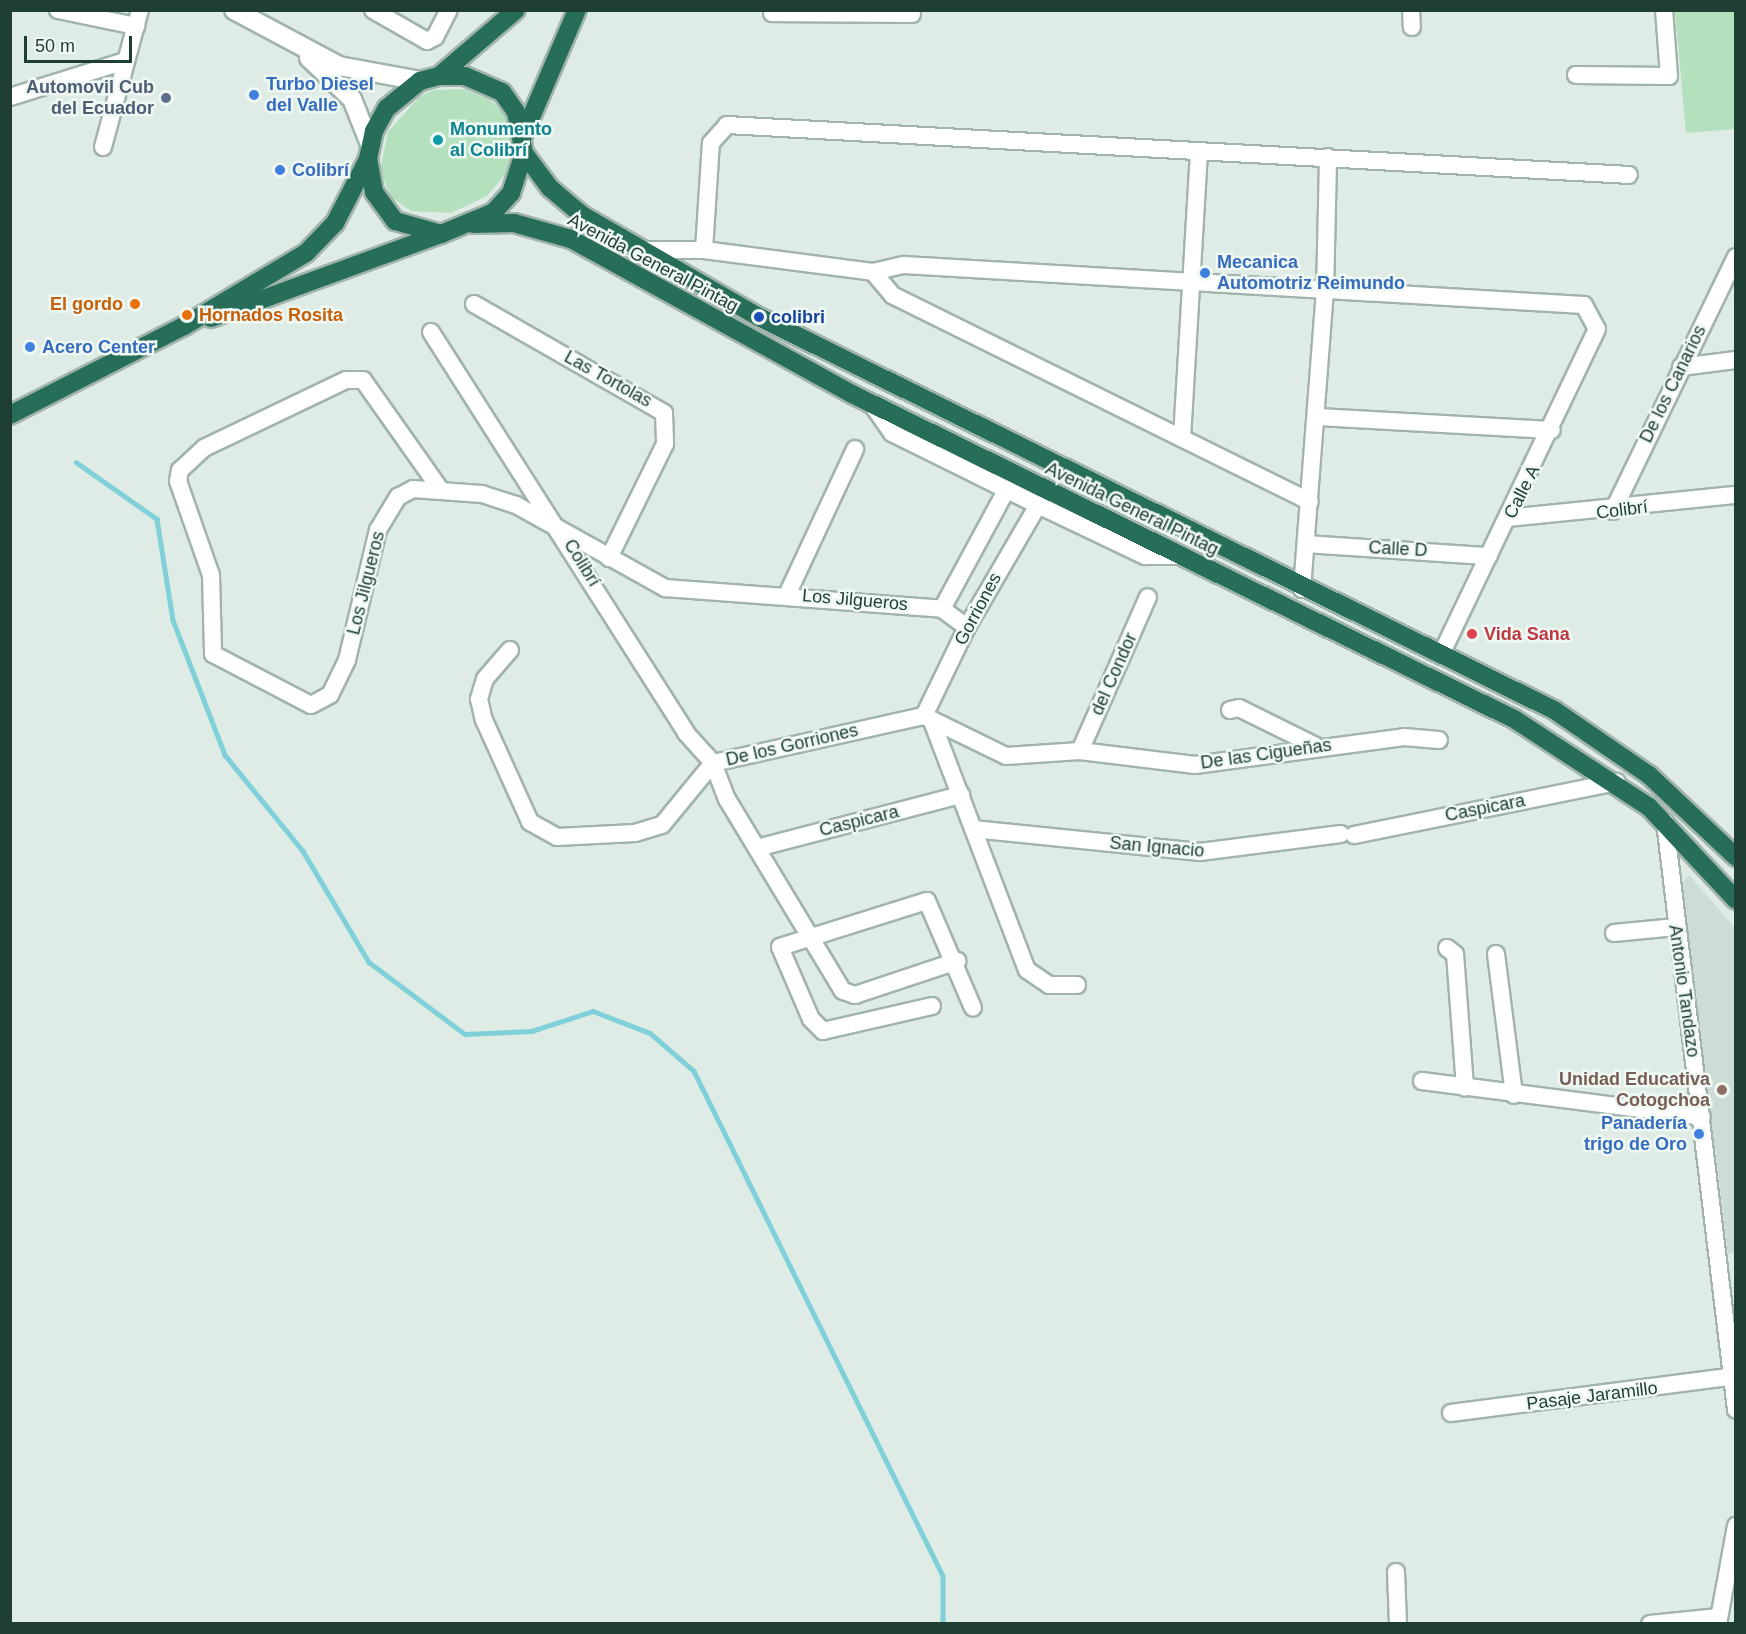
<!DOCTYPE html>
<meta charset="utf-8">
<style>
body{margin:0}
#map{position:relative;width:1746px;height:1634px;overflow:hidden;background:#deece5;font-family:Arial,sans-serif}
div>[style]{position:absolute}
.built>*{inset:0;background:#cddcd4}
.green>*{inset:0;background:#b4e0be}
.stream>*{height:4.5px;margin:-2.25px;padding:0 2.25px;transform-origin:2.25px;border-radius:2.25px;background:#7fd0d8}
.roads{filter:drop-shadow(2px 0 #a1b4ac) drop-shadow(-2px 0 #a1b4ac) drop-shadow(0 2px #a1b4ac) drop-shadow(0 -2px #a1b4ac)}
.street>*{height:16px;margin:-8px;padding:0 8px;transform-origin:8px;border-radius:8px;background:#fff}
.secondary>*{height:18px;margin:-9px;padding:0 9px;transform-origin:9px;border-radius:9px;background:#fff}
.highway>*{height:18px;margin:-9px;padding:0 9px;transform-origin:9px;border-radius:9px;background:#266d5a}
.dots>*{width:16px;height:16px;translate:-50% -50%;box-sizing:border-box;border:3px solid #eff8f3;border-radius:50%}
span{translate:-50% -50%;white-space:nowrap;text-align:center;line-height:1.15;-webkit-text-stroke:5px #eff8f3;paint-order:stroke}
.shop-label{font-size:18px;color:#366cbe;font-weight:700}
.left{translate:0 -50%;text-align:left}
.right{translate:-100% -50%;text-align:right}
.service-label{font-size:18px;color:#4e5e75;font-weight:700}
.culture-label{font-size:18px;color:#0d838f;font-weight:700}
.street-label{font-size:18px;color:#1e3e33}
.food-label{font-size:18px;color:#c56008;font-weight:700}
.transit-label{font-size:18px;color:#164399;font-weight:700}
.health-label{font-size:18px;color:#be3a42;font-weight:700}
.education-label{font-size:18px;color:#785e54;font-weight:700}
.frame{position:absolute;inset:0;border:12px solid #1e3e33;pointer-events:none}
.scale{position:absolute;left:24px;top:36px;width:108px;height:27px;box-sizing:border-box;border:3px solid #1e3e33;border-top:0;padding-left:8px;font-size:18px;line-height:21px;white-space:nowrap;color:#1e3e33;-webkit-text-stroke:4px #eff8f3;paint-order:stroke}
</style>
<div id="map">
<div class="built">
<div style="clip-path:polygon(1689px 875px,1735px 928px,1736px 1253px,1728px 1254px,1682px 883px)"></div>
</div>
<div class="green">
<div style="clip-path:polygon(1675px 11px,1735px 11px,1735px 129px,1686px 133px)"></div>
<div style="clip-path:polygon(464px 89px,490px 100px,506px 115px,513px 145px,508px 171px,487px 196px,451px 213px,411px 211px,391px 197px,380px 171px,388px 132px,419px 97px,434px 90px)"></div>
</div>
<div class="stream">
<div style="left:76px;top:462px;width:99px;rotate:35.1deg"></div>
<div style="left:157px;top:519px;width:102px;rotate:81deg"></div>
<div style="left:173px;top:620px;width:145px;rotate:68.9deg"></div>
<div style="left:225px;top:755px;width:124px;rotate:50.9deg"></div>
<div style="left:303px;top:851px;width:129px;rotate:59.3deg"></div>
<div style="left:369px;top:962px;width:120px;rotate:36.9deg"></div>
<div style="left:465px;top:1034px;width:67px;rotate:-2.6deg"></div>
<div style="left:532px;top:1031px;width:64px;rotate:-18.2deg"></div>
<div style="left:593px;top:1011px;width:61px;rotate:21.1deg"></div>
<div style="left:650px;top:1033px;width:58px;rotate:40.8deg"></div>
<div style="left:694px;top:1071px;width:563px;rotate:63.75deg"></div>
<div style="left:943px;top:1576px;width:48px;rotate:90deg"></div>
</div>
<div class="roads">
<div class="street">
<div style="left:58px;top:10px;width:80px;rotate:11.6deg"></div>
<div style="left:373px;top:10px;width:62px;rotate:29.9deg"></div>
<div style="left:427px;top:41px;width:9px;rotate:-27deg"></div>
<div style="left:435px;top:37px;width:30px;rotate:-63deg"></div>
<div style="left:1411px;top:10px;width:17px;rotate:87deg"></div>
<div style="left:772px;top:13px;width:140px;rotate:0.4deg"></div>
<div style="left:1576px;top:75px;width:93px;rotate:0.6deg"></div>
<div style="left:1669px;top:76px;width:66px;rotate:-94.3deg"></div>
<div style="left:10px;top:97px;width:121px;rotate:-17.4deg"></div>
<div style="left:103px;top:147px;width:142px;rotate:-74.9deg"></div>
<div style="left:646px;top:250px;width:58px"></div>
<div style="left:704px;top:250px;width:170px;rotate:7.4deg"></div>
<div style="left:873px;top:272px;width:32px;rotate:-13deg"></div>
<div style="left:904px;top:265px;width:681px;rotate:3.37deg"></div>
<div style="left:1584px;top:305px;width:27px;rotate:62deg"></div>
<div style="left:1597px;top:329px;width:358px;rotate:115.6deg"></div>
<div style="left:704px;top:250px;width:107px;rotate:-86.3deg"></div>
<div style="left:711px;top:143px;width:24px;rotate:-48deg"></div>
<div style="left:727px;top:125px;width:903px;rotate:3.17deg"></div>
<div style="left:873px;top:272px;width:30px;rotate:50deg"></div>
<div style="left:892px;top:295px;width:466px;rotate:26.3deg"></div>
<div style="left:474px;top:304px;width:219px;rotate:29.8deg"></div>
<div style="left:664px;top:413px;width:31px;rotate:88deg"></div>
<div style="left:665px;top:444px;width:127px;rotate:116.2deg"></div>
<div style="left:431px;top:332px;width:475px;rotate:57.5deg"></div>
<div style="left:686px;top:733px;width:40px;rotate:48deg"></div>
<div style="left:713px;top:763px;width:39px;rotate:69deg"></div>
<div style="left:727px;top:799px;width:224px;rotate:58.9deg"></div>
<div style="left:843px;top:991px;width:13px;rotate:18deg"></div>
<div style="left:855px;top:995px;width:108px;rotate:-18.4deg"></div>
<div style="left:1681px;top:367px;width:55px;rotate:-7.3deg"></div>
<div style="left:871px;top:403px;width:37px;rotate:55deg"></div>
<div style="left:892px;top:433px;width:163px;rotate:26.3deg"></div>
<div style="left:1038px;top:505px;width:119px;rotate:25.5deg"></div>
<div style="left:1145px;top:556px;width:37px"></div>
<div style="left:1317px;top:417px;width:235px;rotate:3.2deg"></div>
<div style="left:1182px;top:438px;width:287px;rotate:-86.6deg"></div>
<div style="left:440px;top:489px;width:133px;rotate:-125.2deg"></div>
<div style="left:363px;top:380px;width:17px;rotate:180deg"></div>
<div style="left:346px;top:380px;width:157px;rotate:154.4deg"></div>
<div style="left:204px;top:448px;width:33px;rotate:137deg"></div>
<div style="left:180px;top:470px;width:11px;rotate:100deg"></div>
<div style="left:178px;top:481px;width:100px;rotate:70.7deg"></div>
<div style="left:211px;top:575px;width:79px;rotate:88.5deg"></div>
<div style="left:213px;top:654px;width:110px;rotate:27.5deg"></div>
<div style="left:311px;top:705px;width:21px;rotate:-28deg"></div>
<div style="left:330px;top:695px;width:39px;rotate:-64deg"></div>
<div style="left:347px;top:660px;width:134px;rotate:-76.6deg"></div>
<div style="left:378px;top:530px;width:39px;rotate:-59deg"></div>
<div style="left:398px;top:497px;width:17px;rotate:-28deg"></div>
<div style="left:413px;top:489px;width:69px;rotate:4.1deg"></div>
<div style="left:482px;top:494px;width:36px;rotate:18deg"></div>
<div style="left:516px;top:505px;width:171px;rotate:29.1deg"></div>
<div style="left:665px;top:588px;width:278px;rotate:4.3deg"></div>
<div style="left:942px;top:609px;width:31px;rotate:36deg"></div>
<div style="left:1613px;top:511px;width:282px;rotate:-64.2deg"></div>
<div style="left:1508px;top:518px;width:229px;rotate:-5.8deg"></div>
<div style="left:1306px;top:544px;width:183px;rotate:3.8deg"></div>
<div style="left:1302px;top:589px;width:297px;rotate:-85.6deg"></div>
<div style="left:1325px;top:293px;width:136px;rotate:-88.7deg"></div>
<div style="left:787px;top:595px;width:161px;rotate:-65deg"></div>
<div style="left:942px;top:609px;width:136px;rotate:-61.6deg"></div>
<div style="left:510px;top:650px;width:38px;rotate:131deg"></div>
<div style="left:485px;top:679px;width:21px;rotate:107deg"></div>
<div style="left:479px;top:699px;width:22px;rotate:77deg"></div>
<div style="left:484px;top:720px;width:112px;rotate:65.7deg"></div>
<div style="left:530px;top:822px;width:31px;rotate:29deg"></div>
<div style="left:557px;top:837px;width:78px;rotate:-2.9deg"></div>
<div style="left:635px;top:833px;width:28px;rotate:-17deg"></div>
<div style="left:662px;top:825px;width:80px;rotate:-50.6deg"></div>
<div style="left:713px;top:763px;width:216px;rotate:-12.6deg"></div>
<div style="left:1230px;top:710px;width:9px;rotate:-13deg"></div>
<div style="left:1239px;top:708px;width:86px;rotate:26.3deg"></div>
<div style="left:924px;top:716px;width:91px;rotate:26deg"></div>
<div style="left:1006px;top:756px;width:74px;rotate:-3.9deg"></div>
<div style="left:1080px;top:751px;width:116px;rotate:6.9deg"></div>
<div style="left:1195px;top:765px;width:211px;rotate:-7.6deg"></div>
<div style="left:1404px;top:737px;width:35px;rotate:5deg"></div>
<div style="left:924px;top:716px;width:99px;rotate:-64.2deg"></div>
<div style="left:967px;top:627px;width:141px;rotate:-59.8deg"></div>
<div style="left:933px;top:724px;width:263px;rotate:69.1deg"></div>
<div style="left:1027px;top:970px;width:27px;rotate:34deg"></div>
<div style="left:1049px;top:985px;width:28px"></div>
<div style="left:1080px;top:751px;width:168px;rotate:-66.2deg"></div>
<div style="left:1665px;top:822px;width:592px;rotate:83.11deg"></div>
<div style="left:973px;top:829px;width:228px;rotate:5.8deg"></div>
<div style="left:1200px;top:852px;width:142px;rotate:-7.3deg"></div>
<div style="left:1354px;top:835px;width:268px;rotate:-11.4deg"></div>
<div style="left:757px;top:848px;width:211px;rotate:-14.6deg"></div>
<div style="left:1614px;top:933px;width:62px;rotate:-5.5deg"></div>
<div style="left:1447px;top:948px;width:10px;rotate:37deg"></div>
<div style="left:1455px;top:954px;width:134px;rotate:85.7deg"></div>
<div style="left:1496px;top:954px;width:142px;rotate:82.7deg"></div>
<div style="left:932px;top:1006px;width:112px;rotate:167.1deg"></div>
<div style="left:823px;top:1031px;width:17px;rotate:-135deg"></div>
<div style="left:811px;top:1019px;width:78px;rotate:-113.3deg"></div>
<div style="left:780px;top:947px;width:154px;rotate:-17.4deg"></div>
<div style="left:927px;top:901px;width:116px;rotate:66.7deg"></div>
<div style="left:1422px;top:1081px;width:282px;rotate:7.3deg"></div>
<div style="left:1451px;top:1413px;width:285px;rotate:-7.4deg"></div>
<div style="left:1396px;top:1572px;width:52px;rotate:87.8deg"></div>
<div style="left:1650px;top:1624px;width:69px;rotate:-5.8deg"></div>
<div style="left:1718px;top:1624px;width:100px;rotate:-79.6deg"></div>
</div>
<div class="secondary">
<div style="left:234px;top:10px;width:119px;rotate:28.1deg"></div>
<div style="left:339px;top:66px;width:82px;rotate:10.5deg"></div>
<div style="left:309px;top:58px;width:59px;rotate:43.6deg"></div>
<div style="left:352px;top:99px;width:48px;rotate:68.2deg"></div>
</div>
<div class="highway">
<div style="left:439px;top:76px;width:26px"></div>
<div style="left:465px;top:76px;width:40px;rotate:23.4deg"></div>
<div style="left:502px;top:92px;width:24px;rotate:55deg"></div>
<div style="left:516px;top:112px;width:42px;rotate:79deg"></div>
<div style="left:524px;top:153px;width:42px;rotate:108deg"></div>
<div style="left:511px;top:193px;width:25px;rotate:132deg"></div>
<div style="left:494px;top:212px;width:57px;rotate:157.5deg"></div>
<div style="left:441px;top:234px;width:48px;rotate:-164.2deg"></div>
<div style="left:395px;top:221px;width:36px;rotate:-126deg"></div>
<div style="left:374px;top:192px;width:34px;rotate:-100deg"></div>
<div style="left:368px;top:159px;width:29px;rotate:-78deg"></div>
<div style="left:374px;top:131px;width:26px;rotate:-61deg"></div>
<div style="left:387px;top:108px;width:43px;rotate:-39.3deg"></div>
<div style="left:420px;top:81px;width:20px;rotate:-15deg"></div>
<div style="left:439px;top:76px;width:101px;rotate:-40.6deg"></div>
<div style="left:523px;top:136px;width:137px;rotate:-66.8deg"></div>
<div style="left:524px;top:153px;width:44px;rotate:53.4deg"></div>
<div style="left:550px;top:188px;width:42px;rotate:40.2deg"></div>
<div style="left:582px;top:215px;width:204px;rotate:30deg"></div>
<div style="left:759px;top:317px;width:887px;rotate:26.31deg"></div>
<div style="left:1554px;top:710px;width:115px;rotate:34.4deg"></div>
<div style="left:1649px;top:775px;width:120px;rotate:43.3deg"></div>
<div style="left:473px;top:224px;width:41px;rotate:-1.4deg"></div>
<div style="left:514px;top:223px;width:59px;rotate:15.7deg"></div>
<div style="left:571px;top:239px;width:321px;rotate:28.9deg"></div>
<div style="left:852px;top:394px;width:737px;rotate:26.15deg"></div>
<div style="left:1514px;top:719px;width:161px;rotate:33.1deg"></div>
<div style="left:1649px;top:807px;width:127px;rotate:46.9deg"></div>
<div style="left:211px;top:318px;width:245px;rotate:-20.1deg"></div>
<div style="left:10px;top:415px;width:195px;rotate:-27.1deg"></div>
<div style="left:184px;top:326px;width:142px;rotate:-30.9deg"></div>
<div style="left:306px;top:253px;width:42px;rotate:-46deg"></div>
<div style="left:335px;top:223px;width:72px;rotate:-62.7deg"></div>
</div>
</div>
<div class="dots">
<div style="left:254px;top:95px;background:#3f7fe0"></div>
<div style="left:166px;top:98px;background:#5c6f8a"></div>
<div style="left:438px;top:140px;background:#0f9aa8"></div>
<div style="left:280px;top:170px;background:#3f7fe0"></div>
<div style="left:1205px;top:273px;background:#3f7fe0"></div>
<div style="left:135px;top:304px;background:#e8710a"></div>
<div style="left:187px;top:315px;background:#e8710a"></div>
<div style="left:759px;top:317px;background:#1a4fb4"></div>
<div style="left:30px;top:347px;background:#3f7fe0"></div>
<div style="left:1472px;top:634px;background:#e0444e"></div>
<div style="left:1722px;top:1090px;background:#8d6e63"></div>
<div style="left:1699px;top:1134px;background:#3f7fe0"></div>
</div>
<div class="shop-label">
<span class="left" style="left:266px;top:95px">Turbo Diesel<br>del Valle</span>
<span class="left" style="left:292px;top:170px">Colibrí</span>
<span class="left" style="left:1217px;top:273px">Mecanica<br>Automotriz Reimundo</span>
<span class="left" style="left:42px;top:347px">Acero Center</span>
<span class="right" style="left:1687px;top:1134px">Panadería<br>trigo de Oro</span>
</div>
<div class="service-label">
<span class="right" style="left:154px;top:98px">Automovil Cub<br>del Ecuador</span>
</div>
<div class="culture-label">
<span class="left" style="left:450px;top:140px">Monumento<br>al Colibrí</span>
</div>
<div class="street-label">
<span style="left:653px;top:263px;rotate:28deg">Avenida General Pintag</span>
<span style="left:608px;top:379px;rotate:29deg">Las Tortolas</span>
<span style="left:1673px;top:384px;rotate:-64deg">De los Canarios</span>
<span style="left:1522px;top:492px;rotate:-63deg">Calle A</span>
<span style="left:1132px;top:509px;rotate:26deg">Avenida General Pintag</span>
<span style="left:1622px;top:510px;rotate:-7deg">Colibrí</span>
<span style="left:1398px;top:549px;rotate:3deg">Calle D</span>
<span style="left:582px;top:563px;rotate:58deg">Colibrí</span>
<span style="left:366px;top:583px;rotate:-76deg">Los Jilgueros</span>
<span style="left:855px;top:600px;rotate:5deg">Los Jilgueros</span>
<span style="left:978px;top:609px;rotate:-62deg">Gorriones</span>
<span style="left:1114px;top:674px;rotate:-66deg">del Condor</span>
<span style="left:792px;top:745px;rotate:-13deg">De los Gorriones</span>
<span style="left:1266px;top:754px;rotate:-8deg">De las Cigueñas</span>
<span style="left:1485px;top:808px;rotate:-11deg">Caspicara</span>
<span style="left:859px;top:821px;rotate:-14deg">Caspicara</span>
<span style="left:1157px;top:847px;rotate:5deg">San Ignacio</span>
<span style="left:1684px;top:991px;rotate:82deg">Antonio Tandazo</span>
<span style="left:1592px;top:1396px;rotate:-7deg">Pasaje Jaramillo</span>
</div>
<div class="food-label">
<span class="right" style="left:123px;top:304px">El gordo</span>
<span class="left" style="left:199px;top:315px">Hornados Rosita</span>
</div>
<div class="transit-label">
<span class="left" style="left:771px;top:317px">colibri</span>
</div>
<div class="health-label">
<span class="left" style="left:1484px;top:634px">Vida Sana</span>
</div>
<div class="education-label">
<span class="right" style="left:1710px;top:1090px">Unidad Educativa<br>Cotogchoa</span>
</div>
<div class="frame"></div>
<div class="scale">50 m</div>
</div>
